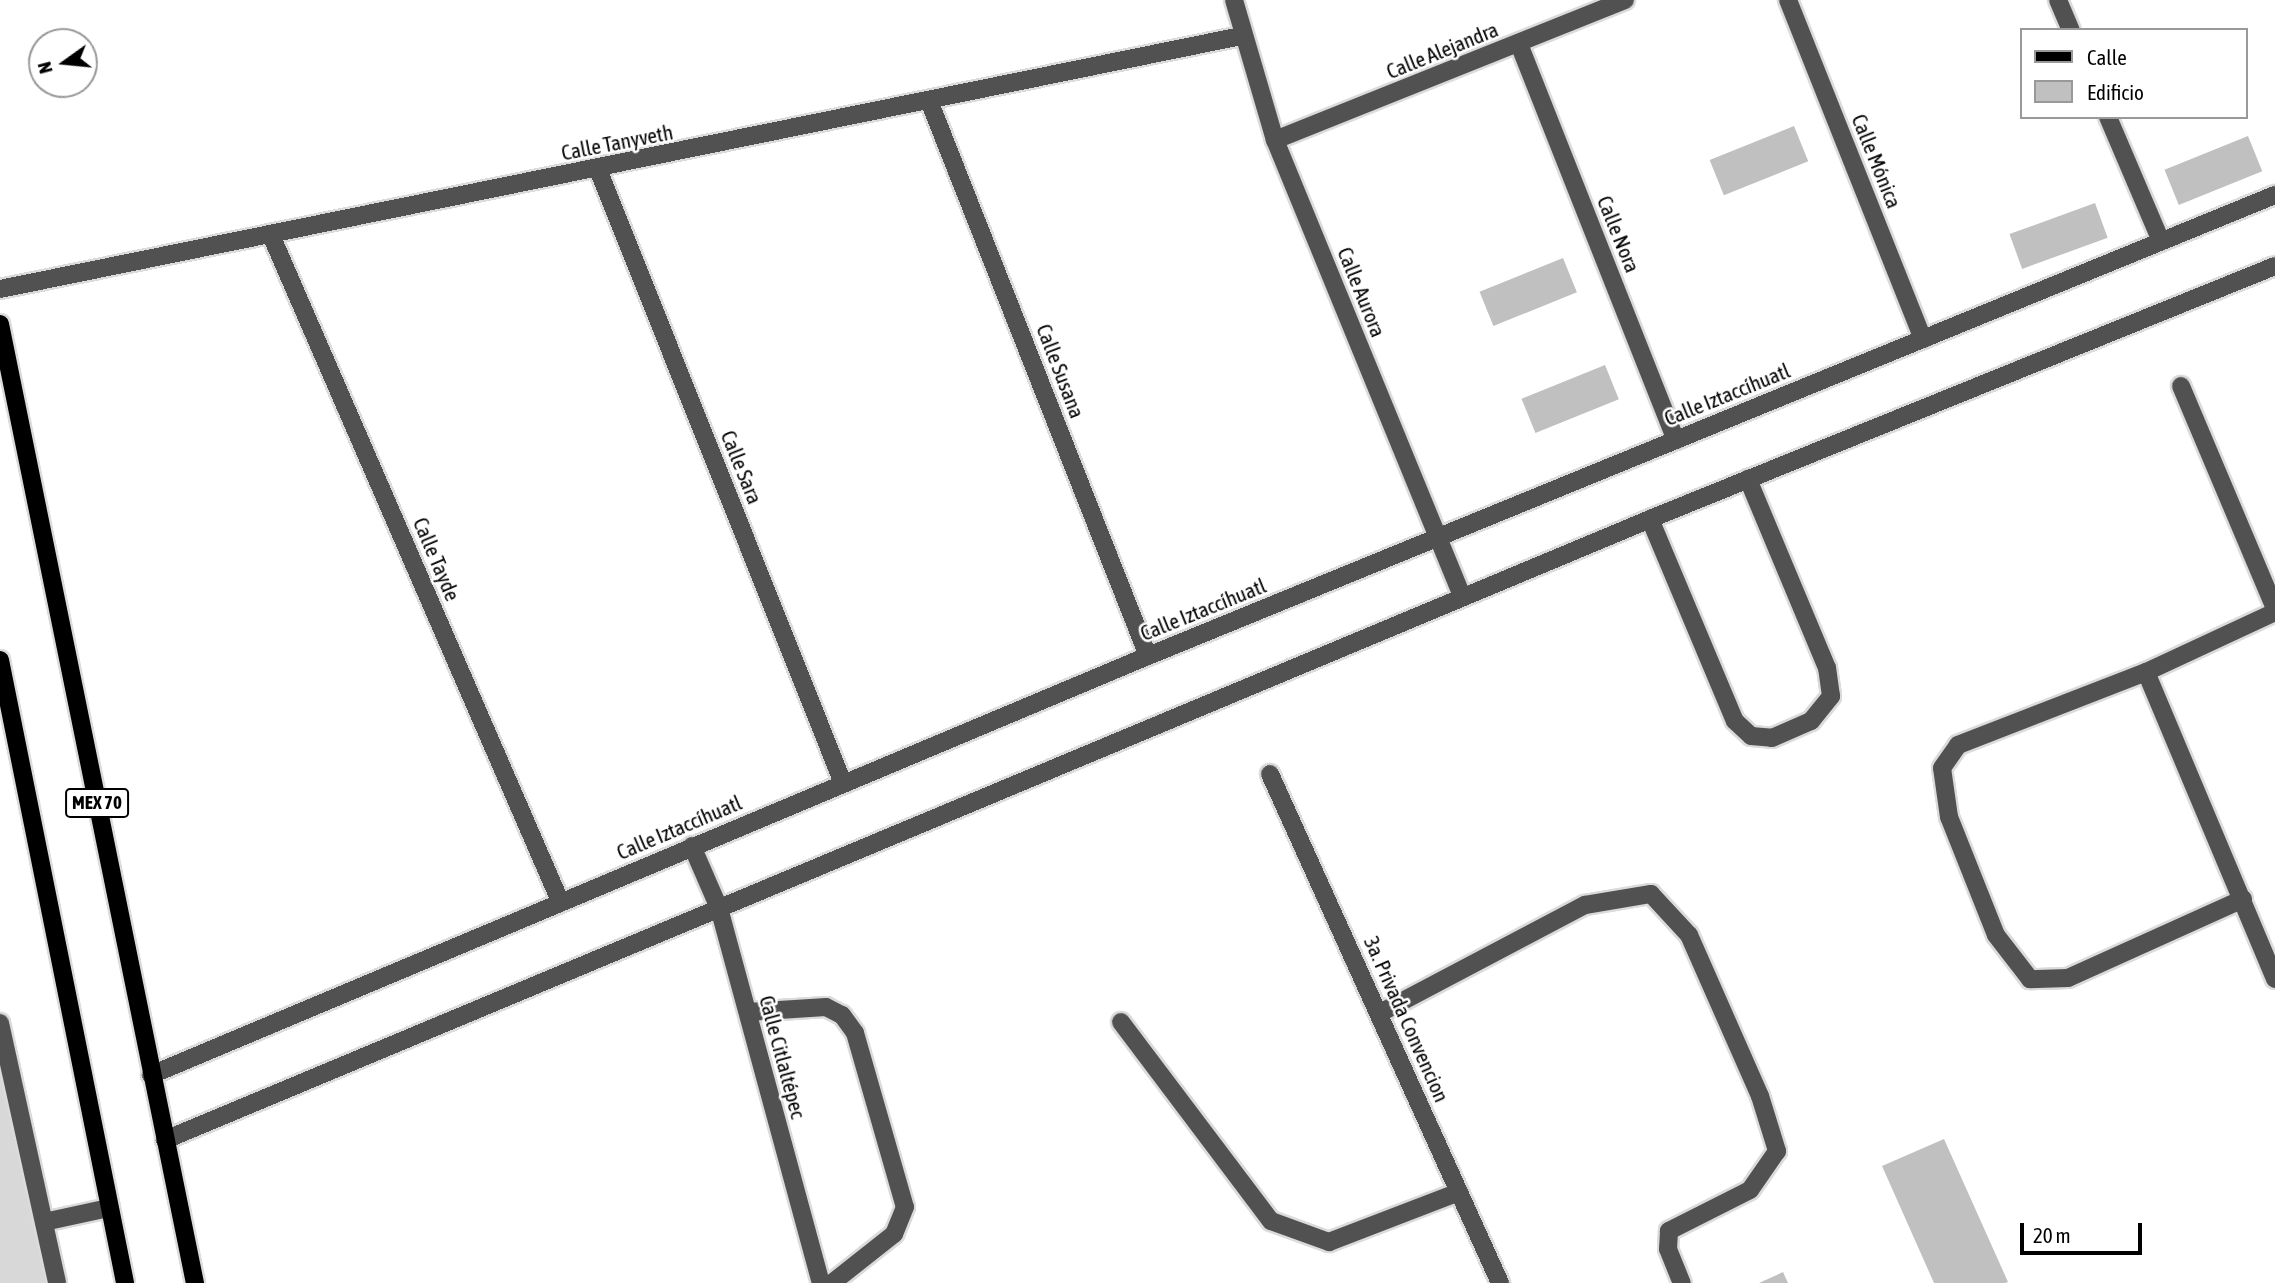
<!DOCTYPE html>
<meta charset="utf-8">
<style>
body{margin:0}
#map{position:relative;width:2275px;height:1283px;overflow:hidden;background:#fff;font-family:"Asap Condensed",sans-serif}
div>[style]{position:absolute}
.green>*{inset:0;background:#d8d8d8}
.building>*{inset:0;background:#c0c0c0;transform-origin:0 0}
.roads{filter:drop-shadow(2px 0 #dbdbdb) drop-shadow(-2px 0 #dbdbdb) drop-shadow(0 2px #dbdbdb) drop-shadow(0 -2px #dbdbdb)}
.minor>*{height:18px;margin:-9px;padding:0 9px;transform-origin:9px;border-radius:9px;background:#515151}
.major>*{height:18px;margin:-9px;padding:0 9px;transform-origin:9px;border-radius:9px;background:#000}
span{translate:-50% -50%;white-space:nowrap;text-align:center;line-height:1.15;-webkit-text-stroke:5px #fff;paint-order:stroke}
.shield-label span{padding:2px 5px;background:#fff;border:2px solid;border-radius:5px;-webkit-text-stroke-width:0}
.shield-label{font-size:19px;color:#000;font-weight:700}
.street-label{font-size:21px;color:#000}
.legend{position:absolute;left:2020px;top:28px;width:228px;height:91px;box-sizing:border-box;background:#fff;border:2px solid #999;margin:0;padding:9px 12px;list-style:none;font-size:21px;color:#000}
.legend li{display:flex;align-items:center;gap:14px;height:35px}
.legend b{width:35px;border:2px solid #999}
.north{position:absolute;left:28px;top:28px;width:70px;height:70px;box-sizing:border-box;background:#fff;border:2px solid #999;border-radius:50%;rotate:255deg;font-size:19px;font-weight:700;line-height:28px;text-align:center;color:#000}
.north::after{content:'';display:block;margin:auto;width:24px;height:32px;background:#000;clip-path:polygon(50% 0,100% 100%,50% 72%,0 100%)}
.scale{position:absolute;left:2020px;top:1223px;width:122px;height:32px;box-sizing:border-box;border:4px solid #000;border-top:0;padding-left:9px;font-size:21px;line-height:24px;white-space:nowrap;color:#000;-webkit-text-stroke:5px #fff;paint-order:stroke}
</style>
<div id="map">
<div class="green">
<div style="clip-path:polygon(0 1048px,48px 1283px,0 1283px)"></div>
</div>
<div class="building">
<div style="left:1794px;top:126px;width:38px;height:91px;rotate:68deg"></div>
<div style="left:2248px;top:136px;width:38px;height:90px;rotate:68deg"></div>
<div style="left:2095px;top:203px;width:37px;height:91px;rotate:70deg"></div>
<div style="left:1563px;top:258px;width:37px;height:90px;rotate:68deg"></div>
<div style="left:1605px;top:365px;width:37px;height:90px;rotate:68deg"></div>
<div style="clip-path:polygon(1944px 1139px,2008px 1282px,2005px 1283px,1934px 1283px,1882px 1166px)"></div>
<div style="clip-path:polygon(1783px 1272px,1788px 1283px,1759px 1283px)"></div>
</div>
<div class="roads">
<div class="minor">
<div style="left:1234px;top:0;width:146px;rotate:73.7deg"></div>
<div style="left:1275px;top:140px;width:494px;rotate:67.7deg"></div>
<div style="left:1788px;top:0;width:365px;rotate:68.3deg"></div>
<div style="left:2058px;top:0;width:33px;rotate:67deg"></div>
<div style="left:1519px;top:44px;width:426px;rotate:68.4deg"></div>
<div style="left:930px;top:103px;width:594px;rotate:68.48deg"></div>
<div style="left:2108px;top:117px;width:135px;rotate:66.9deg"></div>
<div style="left:1275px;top:140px;width:377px;rotate:-21.8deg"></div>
<div style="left:598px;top:169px;width:661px;rotate:68.25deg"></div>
<div style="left:271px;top:235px;width:726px;rotate:66.54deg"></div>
<div style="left:0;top:289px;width:1267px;rotate:-11.52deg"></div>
<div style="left:2181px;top:386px;width:242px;rotate:67.1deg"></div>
<div style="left:1650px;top:519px;width:219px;rotate:67.2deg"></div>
<div style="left:1735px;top:721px;width:22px;rotate:43deg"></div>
<div style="left:1751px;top:736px;width:21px;rotate:5deg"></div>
<div style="left:1772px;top:738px;width:43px;rotate:-23.6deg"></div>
<div style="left:1811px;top:721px;width:32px;rotate:-51deg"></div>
<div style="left:1831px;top:696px;width:28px;rotate:-98deg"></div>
<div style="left:1827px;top:668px;width:205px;rotate:-112.7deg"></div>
<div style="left:2146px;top:672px;width:333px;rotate:67.2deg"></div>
<div style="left:1270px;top:774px;width:559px;rotate:65.68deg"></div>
<div style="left:692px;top:846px;width:68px;rotate:66.5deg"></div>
<div style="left:719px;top:908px;width:389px;rotate:74.8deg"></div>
<div style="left:2243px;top:899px;width:192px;rotate:155.7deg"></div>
<div style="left:2068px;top:978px;width:38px;rotate:178deg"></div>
<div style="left:2030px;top:979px;width:56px;rotate:-127.7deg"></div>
<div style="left:1996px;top:935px;width:127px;rotate:-111.7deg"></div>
<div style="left:1949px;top:817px;width:49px;rotate:-98.1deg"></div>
<div style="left:1942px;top:768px;width:28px;rotate:-55deg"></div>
<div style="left:1958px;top:745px;width:202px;rotate:-21.2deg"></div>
<div style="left:2146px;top:672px;width:142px;rotate:-24.9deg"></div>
<div style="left:748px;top:1012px;width:78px;rotate:-3.7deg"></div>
<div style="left:826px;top:1007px;width:18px;rotate:27deg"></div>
<div style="left:842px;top:1015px;width:22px;rotate:54deg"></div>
<div style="left:855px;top:1033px;width:181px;rotate:74deg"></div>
<div style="left:905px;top:1207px;width:29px;rotate:112deg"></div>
<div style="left:894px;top:1234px;width:79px;rotate:141.7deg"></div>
<div style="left:1380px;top:1013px;width:232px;rotate:-27.8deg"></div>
<div style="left:1585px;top:905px;width:67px;rotate:-9.5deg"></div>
<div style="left:1651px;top:894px;width:56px;rotate:47.2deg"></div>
<div style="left:1689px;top:935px;width:176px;rotate:66.2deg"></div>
<div style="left:1760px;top:1096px;width:58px;rotate:72.8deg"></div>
<div style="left:1777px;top:1151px;width:47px;rotate:124.7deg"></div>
<div style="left:1750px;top:1190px;width:91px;rotate:153.2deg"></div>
<div style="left:1669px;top:1231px;width:18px;rotate:93deg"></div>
<div style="left:1668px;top:1249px;width:37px;rotate:68deg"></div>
<div style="left:1121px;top:1022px;width:249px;rotate:53deg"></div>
<div style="left:1271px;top:1221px;width:62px;rotate:19.9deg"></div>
<div style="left:1329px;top:1242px;width:139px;rotate:-21deg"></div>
<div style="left:0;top:1023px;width:266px;rotate:77.6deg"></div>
<div style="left:151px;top:1075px;width:1081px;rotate:-22.8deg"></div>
<div style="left:1148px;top:656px;width:1218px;rotate:-22.25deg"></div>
<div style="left:165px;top:1140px;width:1610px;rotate:-22.69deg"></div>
<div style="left:1650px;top:519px;width:674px;rotate:-22.04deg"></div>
<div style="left:44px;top:1222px;width:66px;rotate:-12.2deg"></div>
</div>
<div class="major">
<div style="left:0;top:324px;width:979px;rotate:78.51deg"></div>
<div style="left:0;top:660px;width:635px;rotate:78.65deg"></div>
</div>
</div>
<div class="shield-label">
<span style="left:97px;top:803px">MEX 70</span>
</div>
<div class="street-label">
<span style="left:1442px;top:50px;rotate:-22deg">Calle Alejandra</span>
<span style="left:617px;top:142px;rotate:-11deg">Calle Tanyveth</span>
<span style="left:1877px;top:161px;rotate:68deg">Calle Mónica</span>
<span style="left:1619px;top:234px;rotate:68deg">Calle Nora</span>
<span style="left:1362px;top:292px;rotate:68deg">Calle Aurora</span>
<span style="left:1061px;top:371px;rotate:69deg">Calle Susana</span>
<span style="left:1727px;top:394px;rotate:-22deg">Calle Iztaccíhuatl</span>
<span style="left:742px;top:467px;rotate:68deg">Calle Sara</span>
<span style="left:437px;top:559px;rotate:67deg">Calle Tayde</span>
<span style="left:1203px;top:609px;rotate:-22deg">Calle Iztaccíhuatl</span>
<span style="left:679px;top:827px;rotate:-23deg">Calle Iztaccíhuatl</span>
<span style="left:1407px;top:1019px;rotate:66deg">3a. Privada Convencion</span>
<span style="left:783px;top:1057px;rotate:75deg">Calle Citlaltépec</span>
</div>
<ul class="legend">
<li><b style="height:9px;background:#000"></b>Calle</li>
<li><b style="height:19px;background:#c0c0c0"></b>Edificio</li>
</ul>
<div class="north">N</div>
<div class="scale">20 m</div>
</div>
